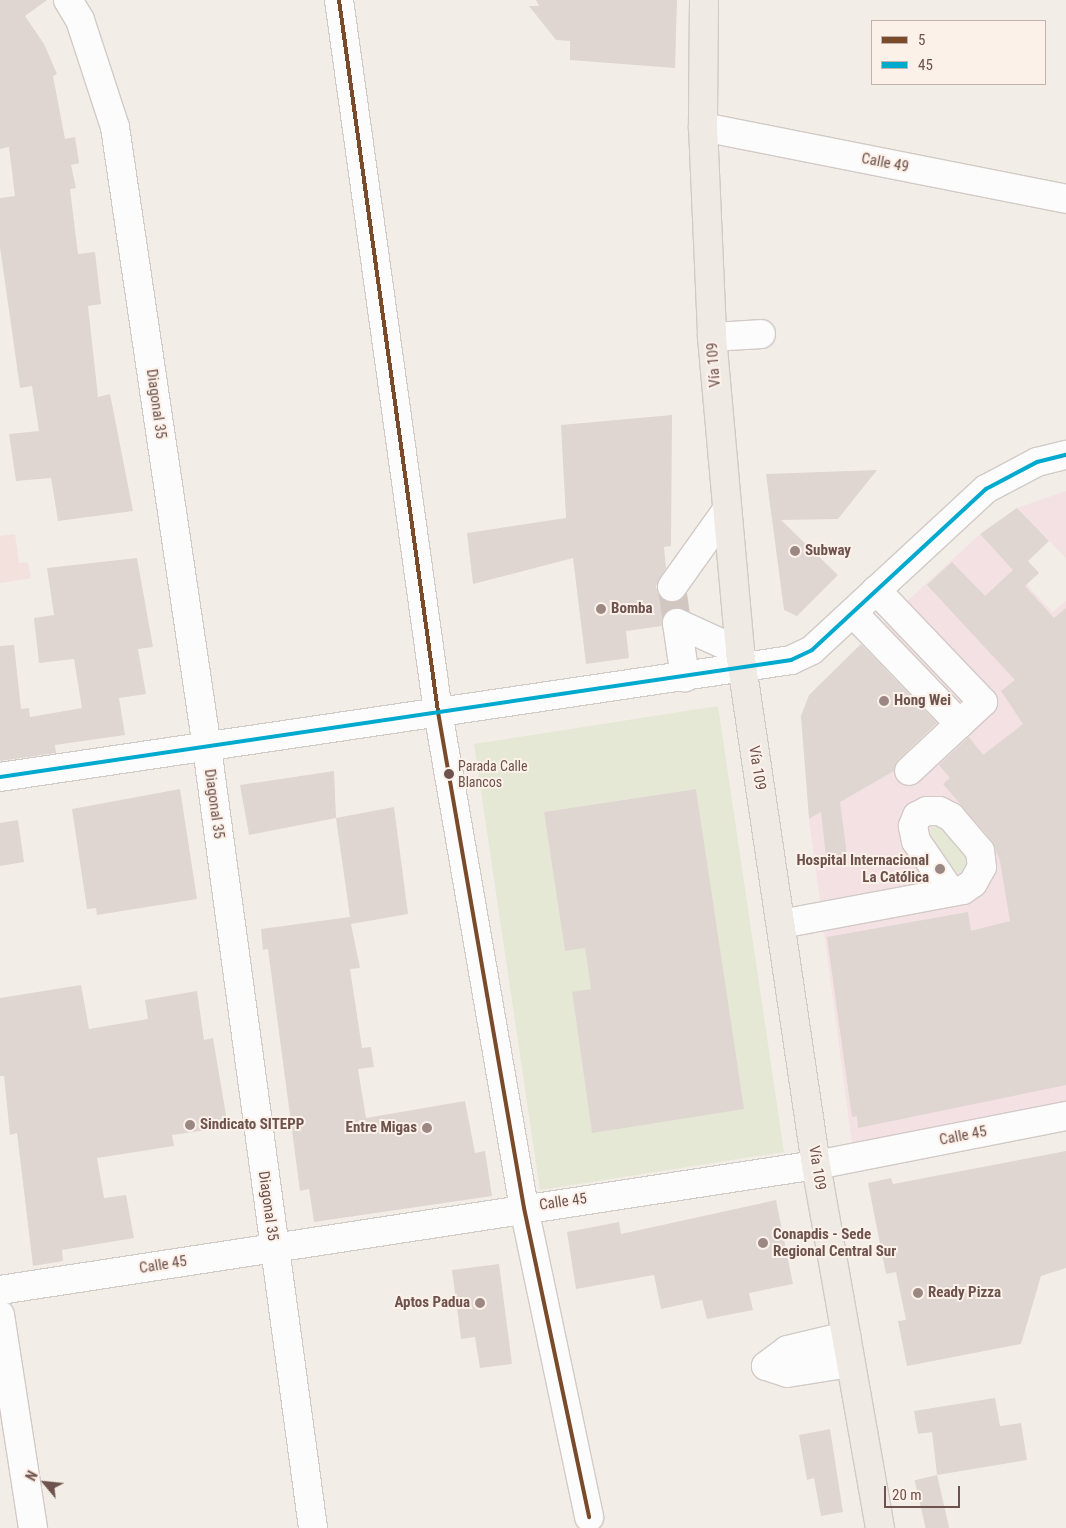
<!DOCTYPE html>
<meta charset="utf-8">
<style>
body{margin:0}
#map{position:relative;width:1066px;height:1528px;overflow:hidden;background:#f3ede8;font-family:"Roboto Condensed",sans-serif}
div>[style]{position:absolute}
.commercial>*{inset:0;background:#f2e1dc}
.medical>*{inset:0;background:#f4e1e4}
.green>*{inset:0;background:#e4e8d4}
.building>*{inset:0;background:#dfd5d1;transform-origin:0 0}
.minor-tunnel>*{height:28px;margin-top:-14px;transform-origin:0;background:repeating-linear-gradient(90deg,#d2c6c1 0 28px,transparent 0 42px)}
.roads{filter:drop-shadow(1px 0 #d2cac7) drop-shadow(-1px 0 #d2cac7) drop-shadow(0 1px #d2cac7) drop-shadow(0 -1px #d2cac7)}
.minor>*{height:28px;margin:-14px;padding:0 14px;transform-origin:14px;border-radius:14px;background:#fdfcfc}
.major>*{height:28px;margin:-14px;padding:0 14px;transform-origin:14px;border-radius:14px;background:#f0eae5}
.bus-1>*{height:4px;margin:-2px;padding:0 2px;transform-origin:2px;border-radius:2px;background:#7a4b2a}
.bus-2>*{height:4px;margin:-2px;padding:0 2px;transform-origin:2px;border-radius:2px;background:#00a9ce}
.dots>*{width:14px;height:14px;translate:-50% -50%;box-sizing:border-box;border:2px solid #fcf1e9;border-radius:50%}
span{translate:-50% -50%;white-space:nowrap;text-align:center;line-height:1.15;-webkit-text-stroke:4px #fcf1e9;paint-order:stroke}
.bus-label{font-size:14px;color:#6d524d}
.left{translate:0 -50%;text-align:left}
.street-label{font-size:15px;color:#6d524d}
.poi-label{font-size:15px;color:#6d524d;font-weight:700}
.right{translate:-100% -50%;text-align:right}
.legend{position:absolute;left:871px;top:20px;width:175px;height:65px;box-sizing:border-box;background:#fcf1e9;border:1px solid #c3b1ab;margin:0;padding:6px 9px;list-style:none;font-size:15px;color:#6d524d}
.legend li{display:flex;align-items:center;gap:10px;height:25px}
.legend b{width:25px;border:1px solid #c3b1ab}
.north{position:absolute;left:20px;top:1458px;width:50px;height:50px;-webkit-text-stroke:4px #fcf1e9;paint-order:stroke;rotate:298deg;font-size:14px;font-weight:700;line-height:20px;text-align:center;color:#6d524d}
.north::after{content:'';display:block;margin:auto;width:18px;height:22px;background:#6d524d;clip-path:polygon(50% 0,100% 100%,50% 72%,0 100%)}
.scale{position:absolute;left:884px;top:1486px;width:76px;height:22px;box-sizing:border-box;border:2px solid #6d524d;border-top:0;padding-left:6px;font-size:15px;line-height:18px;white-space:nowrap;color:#6d524d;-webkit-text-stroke:4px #fcf1e9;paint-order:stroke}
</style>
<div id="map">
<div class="commercial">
<div style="clip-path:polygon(15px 534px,19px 563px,28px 562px,31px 578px,0 583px,0 536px)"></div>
</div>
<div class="medical">
<div style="clip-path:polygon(1066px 491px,1066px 558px,1017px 508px)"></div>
<div style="clip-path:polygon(980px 534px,1052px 612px,1066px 601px,1066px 1101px,852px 1143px,809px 819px,899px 768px,945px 723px,865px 640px)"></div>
</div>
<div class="green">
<div style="clip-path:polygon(evenodd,718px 706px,784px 1152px,540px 1190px,474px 744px,718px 706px,696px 789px,743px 1109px,592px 1132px,572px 993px,591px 989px,585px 948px,565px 951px,544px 812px,696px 789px)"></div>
<div style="clip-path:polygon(940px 824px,968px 856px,965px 872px,951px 871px,928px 835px,933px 825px)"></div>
</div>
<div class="building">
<div style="clip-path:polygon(0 0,47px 0,25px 16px,44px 44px,57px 74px,53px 76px,65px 139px,75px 137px,79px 163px,71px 165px,76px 188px,70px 189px,78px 254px,95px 252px,101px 304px,88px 306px,98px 397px,110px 394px,133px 511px,58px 521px,51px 478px,16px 481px,9px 434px,39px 431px,32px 386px,20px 388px,0 247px,0 198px,15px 196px,9px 147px,0 149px)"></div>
<div style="clip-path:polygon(536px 0,677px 0,675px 68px,570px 60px,570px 41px,556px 40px,529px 6px,539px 6px)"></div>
<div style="clip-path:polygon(672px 415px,671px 546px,664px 547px,666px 568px,656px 586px,658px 594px,670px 602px,684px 596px,686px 610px,668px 610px,662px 626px,626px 631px,629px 658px,586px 664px,573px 558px,473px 584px,467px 533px,566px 518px,561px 425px)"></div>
<div style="clip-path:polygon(877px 470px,838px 519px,781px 520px,838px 575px,797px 616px,784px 610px,766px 474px)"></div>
<div style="clip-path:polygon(1017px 508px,1049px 541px,1028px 561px,1039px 573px,1025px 586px,1054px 618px,1066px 608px,1066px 1085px,858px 1128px,857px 1116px,852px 1117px,827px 937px,968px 912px,971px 931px,1010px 921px,1000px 861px,992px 841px,943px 784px,950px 778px,939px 765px,969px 737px,983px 755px,1023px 724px,1001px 691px,1015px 680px,927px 585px,952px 562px,985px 596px,1013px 570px,980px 534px)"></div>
<div style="clip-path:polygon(137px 558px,153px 647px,138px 649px,146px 694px,119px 698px,125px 735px,55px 745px,56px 753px,0 761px,0 646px,14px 645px,21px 709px,29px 708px,30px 717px,82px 708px,74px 659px,39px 663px,34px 618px,54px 615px,47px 568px)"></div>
<div style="clip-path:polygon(861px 644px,937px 723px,898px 760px,894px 771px,840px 802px,848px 863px,827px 866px,821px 812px,809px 819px,801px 716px,809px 695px)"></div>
<div style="clip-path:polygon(334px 771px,336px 818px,249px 835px,240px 785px)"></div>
<div style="clip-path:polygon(180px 789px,197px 899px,97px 915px,96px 908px,87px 909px,72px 809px)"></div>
<div style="clip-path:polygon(696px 789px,744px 1109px,592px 1133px,572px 992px,591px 989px,585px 948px,565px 951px,544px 812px)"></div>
<div style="clip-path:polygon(394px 807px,408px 914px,351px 924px,360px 968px,350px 969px,362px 1048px,371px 1047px,374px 1067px,358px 1069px,366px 1118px,465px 1101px,475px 1153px,485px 1151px,492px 1196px,314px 1222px,309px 1189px,300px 1191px,268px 949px,263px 950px,261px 929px,350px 917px,336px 818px)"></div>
<div style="clip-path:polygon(18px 820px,24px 862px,0 866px,0 823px)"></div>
<div style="clip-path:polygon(81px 985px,89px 1029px,148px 1019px,145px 1000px,197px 991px,204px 1040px,213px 1038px,228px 1127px,172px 1135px,174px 1146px,97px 1158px,104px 1198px,126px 1195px,134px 1238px,62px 1250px,63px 1261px,33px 1266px,17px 1133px,10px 1135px,4px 1076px,0 1076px,0 998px)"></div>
<div style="clip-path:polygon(1066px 1151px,1066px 1268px,1041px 1276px,1021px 1344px,907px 1366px,898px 1321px,906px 1320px,896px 1272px,886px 1274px,868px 1183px,891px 1178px,893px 1184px)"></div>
<div style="clip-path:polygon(776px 1200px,793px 1284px,749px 1293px,753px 1310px,707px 1319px,702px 1300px,661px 1309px,654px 1275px,576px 1289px,567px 1232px,619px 1222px,621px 1234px)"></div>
<div style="clip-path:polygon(499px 1264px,512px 1364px,480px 1368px,475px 1337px,461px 1339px,452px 1270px)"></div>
<div style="clip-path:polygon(995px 1398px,1000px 1426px,1021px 1423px,1027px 1460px,937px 1475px,932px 1432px,918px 1434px,914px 1411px)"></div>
<div style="clip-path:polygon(830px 1429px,843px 1512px,821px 1516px,814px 1478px,807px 1480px,799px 1435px)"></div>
<div style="left:937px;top:1475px;width:54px;height:23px;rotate:77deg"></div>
</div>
<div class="minor-tunnel">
<div style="left:672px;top:587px;width:36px;rotate:82deg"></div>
</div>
<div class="roads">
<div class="minor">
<div style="left:68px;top:0;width:23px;rotate:59deg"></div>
<div style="left:80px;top:20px;width:113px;rotate:71.9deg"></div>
<div style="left:115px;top:127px;width:628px;rotate:81.57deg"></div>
<div style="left:207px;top:748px;width:787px;rotate:82.26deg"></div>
<div style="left:339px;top:0;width:719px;rotate:82.08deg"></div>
<div style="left:438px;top:712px;width:503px;rotate:80.16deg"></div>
<div style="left:524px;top:1208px;width:316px;rotate:78.1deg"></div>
<div style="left:703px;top:127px;width:370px;rotate:11.2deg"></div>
<div style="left:712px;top:337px;width:49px;rotate:-3.5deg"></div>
<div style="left:672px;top:587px;width:95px;rotate:-54.5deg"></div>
<div style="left:876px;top:590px;width:155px;rotate:46.3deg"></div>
<div style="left:983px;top:702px;width:101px;rotate:137deg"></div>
<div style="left:853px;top:613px;width:154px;rotate:46.1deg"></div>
<div style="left:677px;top:623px;width:69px;rotate:24.7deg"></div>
<div style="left:677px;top:623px;width:55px;rotate:81.6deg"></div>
<div style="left:0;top:777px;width:800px;rotate:-8.41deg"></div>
<div style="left:791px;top:660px;width:23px;rotate:-25deg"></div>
<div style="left:812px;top:650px;width:237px;rotate:-42.8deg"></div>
<div style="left:986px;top:489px;width:58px;rotate:-27.9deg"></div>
<div style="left:1037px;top:462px;width:30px;rotate:-14deg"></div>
<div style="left:781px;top:924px;width:185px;rotate:-10.6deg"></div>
<div style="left:963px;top:890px;width:12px;rotate:-35deg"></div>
<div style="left:973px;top:883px;width:18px;rotate:-61deg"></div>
<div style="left:982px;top:867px;width:16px;rotate:-97deg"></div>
<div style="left:980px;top:851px;width:45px;rotate:-130.5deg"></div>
<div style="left:951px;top:817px;width:13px;rotate:-153deg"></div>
<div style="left:939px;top:811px;width:12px;rotate:180deg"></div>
<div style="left:927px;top:811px;width:11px;rotate:153deg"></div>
<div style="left:917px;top:816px;width:11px;rotate:112deg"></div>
<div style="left:913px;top:826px;width:15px;rotate:79deg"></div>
<div style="left:916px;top:841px;width:62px;rotate:55.5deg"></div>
<div style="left:0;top:1290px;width:826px;rotate:-8.71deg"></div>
<div style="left:816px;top:1165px;width:255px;rotate:-11.1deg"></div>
<div style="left:0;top:1315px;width:216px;rotate:81.2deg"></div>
<div style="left:766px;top:1366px;width:26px;rotate:-37deg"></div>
<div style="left:787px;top:1350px;width:61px;rotate:-13.3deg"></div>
<div style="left:766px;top:1366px;width:22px;rotate:18deg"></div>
<div style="left:787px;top:1373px;width:64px;rotate:-9deg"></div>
</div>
<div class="major">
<div style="left:704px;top:0;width:127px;rotate:90.5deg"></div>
<div style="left:703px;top:127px;width:210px;rotate:87.5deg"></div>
<div style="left:712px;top:337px;width:316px;rotate:84.9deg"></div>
<div style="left:740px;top:652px;width:519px;rotate:81.57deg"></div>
<div style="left:816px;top:1165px;width:369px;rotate:80deg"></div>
</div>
</div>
<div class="bus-1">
<div style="left:339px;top:0;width:719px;rotate:82.08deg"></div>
<div style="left:438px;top:712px;width:503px;rotate:80.16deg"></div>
<div style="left:524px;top:1208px;width:316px;rotate:78.1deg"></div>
</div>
<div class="bus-2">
<div style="left:0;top:777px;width:800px;rotate:-8.41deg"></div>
<div style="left:791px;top:660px;width:23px;rotate:-25deg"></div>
<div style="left:812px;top:650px;width:237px;rotate:-42.8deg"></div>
<div style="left:986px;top:489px;width:58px;rotate:-27.9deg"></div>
<div style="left:1037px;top:462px;width:30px;rotate:-14deg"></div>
</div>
<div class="dots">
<div style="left:795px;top:551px;background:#9c8883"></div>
<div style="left:601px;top:609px;background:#9c8883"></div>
<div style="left:884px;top:701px;background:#9c8883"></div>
<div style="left:449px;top:774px;background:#6d524d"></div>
<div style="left:940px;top:869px;background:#9c8883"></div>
<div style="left:190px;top:1125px;background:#9c8883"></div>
<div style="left:427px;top:1128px;background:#9c8883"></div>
<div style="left:763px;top:1243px;background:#9c8883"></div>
<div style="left:918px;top:1293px;background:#9c8883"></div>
<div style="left:480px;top:1303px;background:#9c8883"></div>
</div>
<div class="bus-label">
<span class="left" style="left:458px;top:774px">Parada Calle<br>Blancos</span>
</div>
<div class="street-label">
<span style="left:885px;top:163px;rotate:11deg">Calle 49</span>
<span style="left:714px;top:365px;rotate:-94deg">Vía 109</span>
<span style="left:156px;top:404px;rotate:82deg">Diagonal 35</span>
<span style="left:757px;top:768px;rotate:81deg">Vía 109</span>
<span style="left:214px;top:804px;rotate:82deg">Diagonal 35</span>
<span style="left:963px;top:1136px;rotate:-11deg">Calle 45</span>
<span style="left:817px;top:1168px;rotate:81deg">Vía 109</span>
<span style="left:563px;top:1202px;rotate:-8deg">Calle 45</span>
<span style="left:268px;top:1206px;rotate:82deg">Diagonal 35</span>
<span style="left:163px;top:1265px;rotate:-9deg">Calle 45</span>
</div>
<div class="poi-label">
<span class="left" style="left:805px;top:551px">Subway</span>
<span class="left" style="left:611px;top:609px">Bomba</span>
<span class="left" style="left:894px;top:701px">Hong Wei</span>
<span class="right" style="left:929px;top:869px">Hospital Internacional<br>La Católica</span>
<span class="left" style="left:200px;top:1125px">Sindicato SITEPP</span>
<span class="right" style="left:417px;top:1128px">Entre Migas</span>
<span class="left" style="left:773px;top:1243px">Conapdis - Sede<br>Regional Central Sur</span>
<span class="left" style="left:928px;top:1293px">Ready Pizza</span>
<span class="right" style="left:470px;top:1303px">Aptos Padua</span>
</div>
<ul class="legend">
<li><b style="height:6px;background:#7a4b2a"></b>5</li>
<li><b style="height:6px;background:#00a9ce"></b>45</li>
</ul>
<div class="north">N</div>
<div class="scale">20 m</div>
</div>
